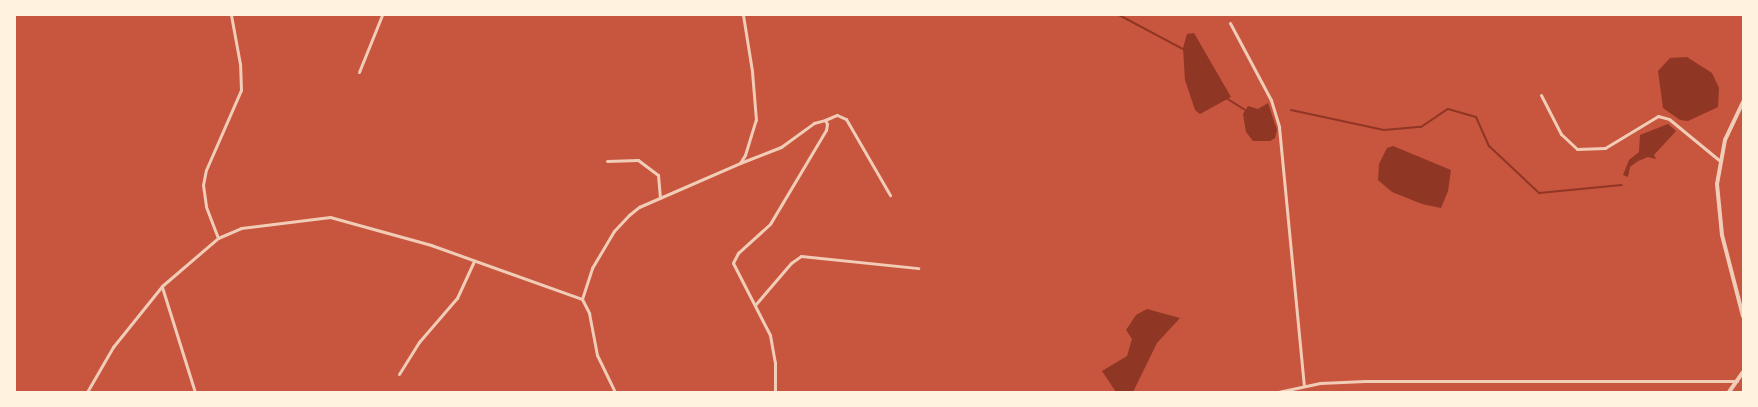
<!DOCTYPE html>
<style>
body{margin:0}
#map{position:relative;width:1758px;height:407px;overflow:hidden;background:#c8553d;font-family:"Fira Sans Condensed",sans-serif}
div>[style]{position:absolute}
.water>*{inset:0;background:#8f3625}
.stream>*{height:2px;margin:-1px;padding:0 1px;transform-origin:1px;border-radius:1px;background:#8f3625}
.minor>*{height:3px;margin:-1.5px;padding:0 1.5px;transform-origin:1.5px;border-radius:1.5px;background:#f1ccb7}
.tertiary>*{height:4px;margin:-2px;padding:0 2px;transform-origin:2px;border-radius:2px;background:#f1ccb7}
span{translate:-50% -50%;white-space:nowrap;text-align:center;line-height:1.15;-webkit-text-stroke:4.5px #fff3e0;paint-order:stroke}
.frame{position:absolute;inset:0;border:16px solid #fff3e0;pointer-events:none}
</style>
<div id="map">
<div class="water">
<div style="clip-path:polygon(1194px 33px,1231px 97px,1200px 114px,1195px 110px,1185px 80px,1183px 48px,1187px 34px)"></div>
<div style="clip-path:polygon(1687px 57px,1712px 73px,1719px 88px,1718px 107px,1688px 121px,1680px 120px,1663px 108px,1658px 71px,1670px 58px)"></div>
<div style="clip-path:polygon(1268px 103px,1277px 130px,1275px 138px,1270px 141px,1253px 141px,1246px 132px,1243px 114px,1248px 106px,1258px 109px)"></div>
<div style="clip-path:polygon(1668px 124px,1676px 131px,1654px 155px,1656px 159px,1648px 157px,1638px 161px,1630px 167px,1628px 177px,1623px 175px,1629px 160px,1639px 152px,1640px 135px)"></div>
<div style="clip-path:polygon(1393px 146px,1451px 170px,1448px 191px,1441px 208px,1422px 204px,1392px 192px,1378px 180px,1379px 164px,1387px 148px)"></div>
<div style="clip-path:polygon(1147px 309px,1180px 318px,1157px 343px,1133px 392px,1116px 392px,1102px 371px,1127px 356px,1132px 339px,1126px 330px,1136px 315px)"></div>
</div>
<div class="stream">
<div style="left:1119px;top:15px;width:72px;rotate:28deg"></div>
<div style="left:1226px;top:98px;width:25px;rotate:32deg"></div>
<div style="left:1291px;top:110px;width:95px;rotate:12.1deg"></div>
<div style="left:1384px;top:130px;width:37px;rotate:-5deg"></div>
<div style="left:1421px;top:127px;width:32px;rotate:-34deg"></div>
<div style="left:1448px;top:109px;width:29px;rotate:16deg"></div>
<div style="left:1476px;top:117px;width:32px;rotate:66deg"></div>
<div style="left:1489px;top:146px;width:69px;rotate:43.2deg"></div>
<div style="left:1539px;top:193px;width:83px;rotate:-5.5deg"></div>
</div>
<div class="minor">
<div style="left:1230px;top:23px;width:87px;rotate:62deg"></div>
<div style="left:1271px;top:100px;width:28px;rotate:73deg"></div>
<div style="left:1279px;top:127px;width:259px;rotate:84.5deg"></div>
<div style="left:359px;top:72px;width:61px;rotate:-68deg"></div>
<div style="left:1541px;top:95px;width:44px;rotate:62.9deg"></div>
<div style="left:1561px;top:134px;width:22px;rotate:43deg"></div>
<div style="left:1577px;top:149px;width:28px;rotate:-2deg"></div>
<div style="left:1605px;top:148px;width:62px;rotate:-31.1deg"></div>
<div style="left:1658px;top:116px;width:11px;rotate:15deg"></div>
<div style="left:1669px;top:119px;width:65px;rotate:39.4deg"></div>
<div style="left:825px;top:120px;width:13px;rotate:-23deg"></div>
<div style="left:837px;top:115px;width:10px;rotate:24deg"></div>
<div style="left:846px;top:119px;width:88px;rotate:59.9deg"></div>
<div style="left:607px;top:161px;width:31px;rotate:-2deg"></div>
<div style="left:638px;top:160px;width:25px;rotate:37deg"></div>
<div style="left:658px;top:175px;width:23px;rotate:85deg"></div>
<div style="left:740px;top:163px;width:44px;rotate:-21.3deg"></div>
<div style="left:781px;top:147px;width:41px;rotate:-36deg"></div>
<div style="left:814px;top:123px;width:11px;rotate:-15deg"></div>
<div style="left:825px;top:120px;width:4px;rotate:63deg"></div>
<div style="left:827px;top:124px;width:6px;rotate:99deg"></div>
<div style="left:826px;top:130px;width:109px;rotate:120.8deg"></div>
<div style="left:770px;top:224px;width:43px;rotate:137.8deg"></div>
<div style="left:738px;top:253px;width:11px;rotate:117deg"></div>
<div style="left:733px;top:263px;width:81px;rotate:62.8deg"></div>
<div style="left:770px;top:335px;width:27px;rotate:80deg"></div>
<div style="left:775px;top:362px;width:30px;rotate:90deg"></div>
<div style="left:218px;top:238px;width:34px;rotate:-111deg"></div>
<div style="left:206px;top:206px;width:21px;rotate:-98deg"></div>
<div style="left:203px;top:185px;width:15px;rotate:-79deg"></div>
<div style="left:206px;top:170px;width:87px;rotate:-66.4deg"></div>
<div style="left:241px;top:90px;width:26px;rotate:-92deg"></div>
<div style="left:240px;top:64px;width:50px;rotate:-100.4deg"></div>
<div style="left:162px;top:287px;width:110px;rotate:72.6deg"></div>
<div style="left:582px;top:299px;width:33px;rotate:-72deg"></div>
<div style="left:592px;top:268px;width:43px;rotate:-59.3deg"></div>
<div style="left:614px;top:231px;width:22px;rotate:-47deg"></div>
<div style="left:629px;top:215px;width:13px;rotate:-39deg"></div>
<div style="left:639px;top:207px;width:110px;rotate:-23.5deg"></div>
<div style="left:740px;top:163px;width:9px;rotate:-58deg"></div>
<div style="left:745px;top:155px;width:37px;rotate:-73deg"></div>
<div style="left:756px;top:120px;width:49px;rotate:-94.7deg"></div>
<div style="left:752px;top:71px;width:57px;rotate:-99.1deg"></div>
<div style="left:582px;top:299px;width:16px;rotate:63deg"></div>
<div style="left:589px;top:313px;width:43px;rotate:79.2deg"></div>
<div style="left:597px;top:355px;width:41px;rotate:64.1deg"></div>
<div style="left:755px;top:305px;width:55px;rotate:-49.4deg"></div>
<div style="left:791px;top:263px;width:12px;rotate:-35deg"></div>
<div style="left:801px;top:256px;width:118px;rotate:5.9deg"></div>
<div style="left:399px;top:374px;width:38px;rotate:-58deg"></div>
<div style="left:419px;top:342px;width:58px;rotate:-49.2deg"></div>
<div style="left:457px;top:298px;width:41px;rotate:-65.3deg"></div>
<div style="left:87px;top:392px;width:52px;rotate:-60deg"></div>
<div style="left:113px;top:347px;width:78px;rotate:-51.2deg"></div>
<div style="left:162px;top:286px;width:74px;rotate:-40.6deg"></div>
<div style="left:218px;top:238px;width:25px;rotate:-23deg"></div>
<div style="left:241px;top:228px;width:90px;rotate:-7deg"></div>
<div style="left:330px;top:217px;width:105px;rotate:15.5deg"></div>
<div style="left:431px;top:245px;width:160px;rotate:19.7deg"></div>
<div style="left:1278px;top:392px;width:43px;rotate:-12.1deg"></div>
<div style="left:1320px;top:383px;width:45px;rotate:-2.5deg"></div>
<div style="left:1365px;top:381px;width:372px"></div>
</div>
<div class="tertiary">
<div style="left:1743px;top:102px;width:42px;rotate:115.3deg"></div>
<div style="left:1725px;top:140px;width:45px;rotate:100.3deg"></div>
<div style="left:1717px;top:184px;width:51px;rotate:84.4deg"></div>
<div style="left:1722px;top:235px;width:84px;rotate:75.5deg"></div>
<div style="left:1729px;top:392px;width:24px;rotate:-55deg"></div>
</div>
<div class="frame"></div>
</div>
